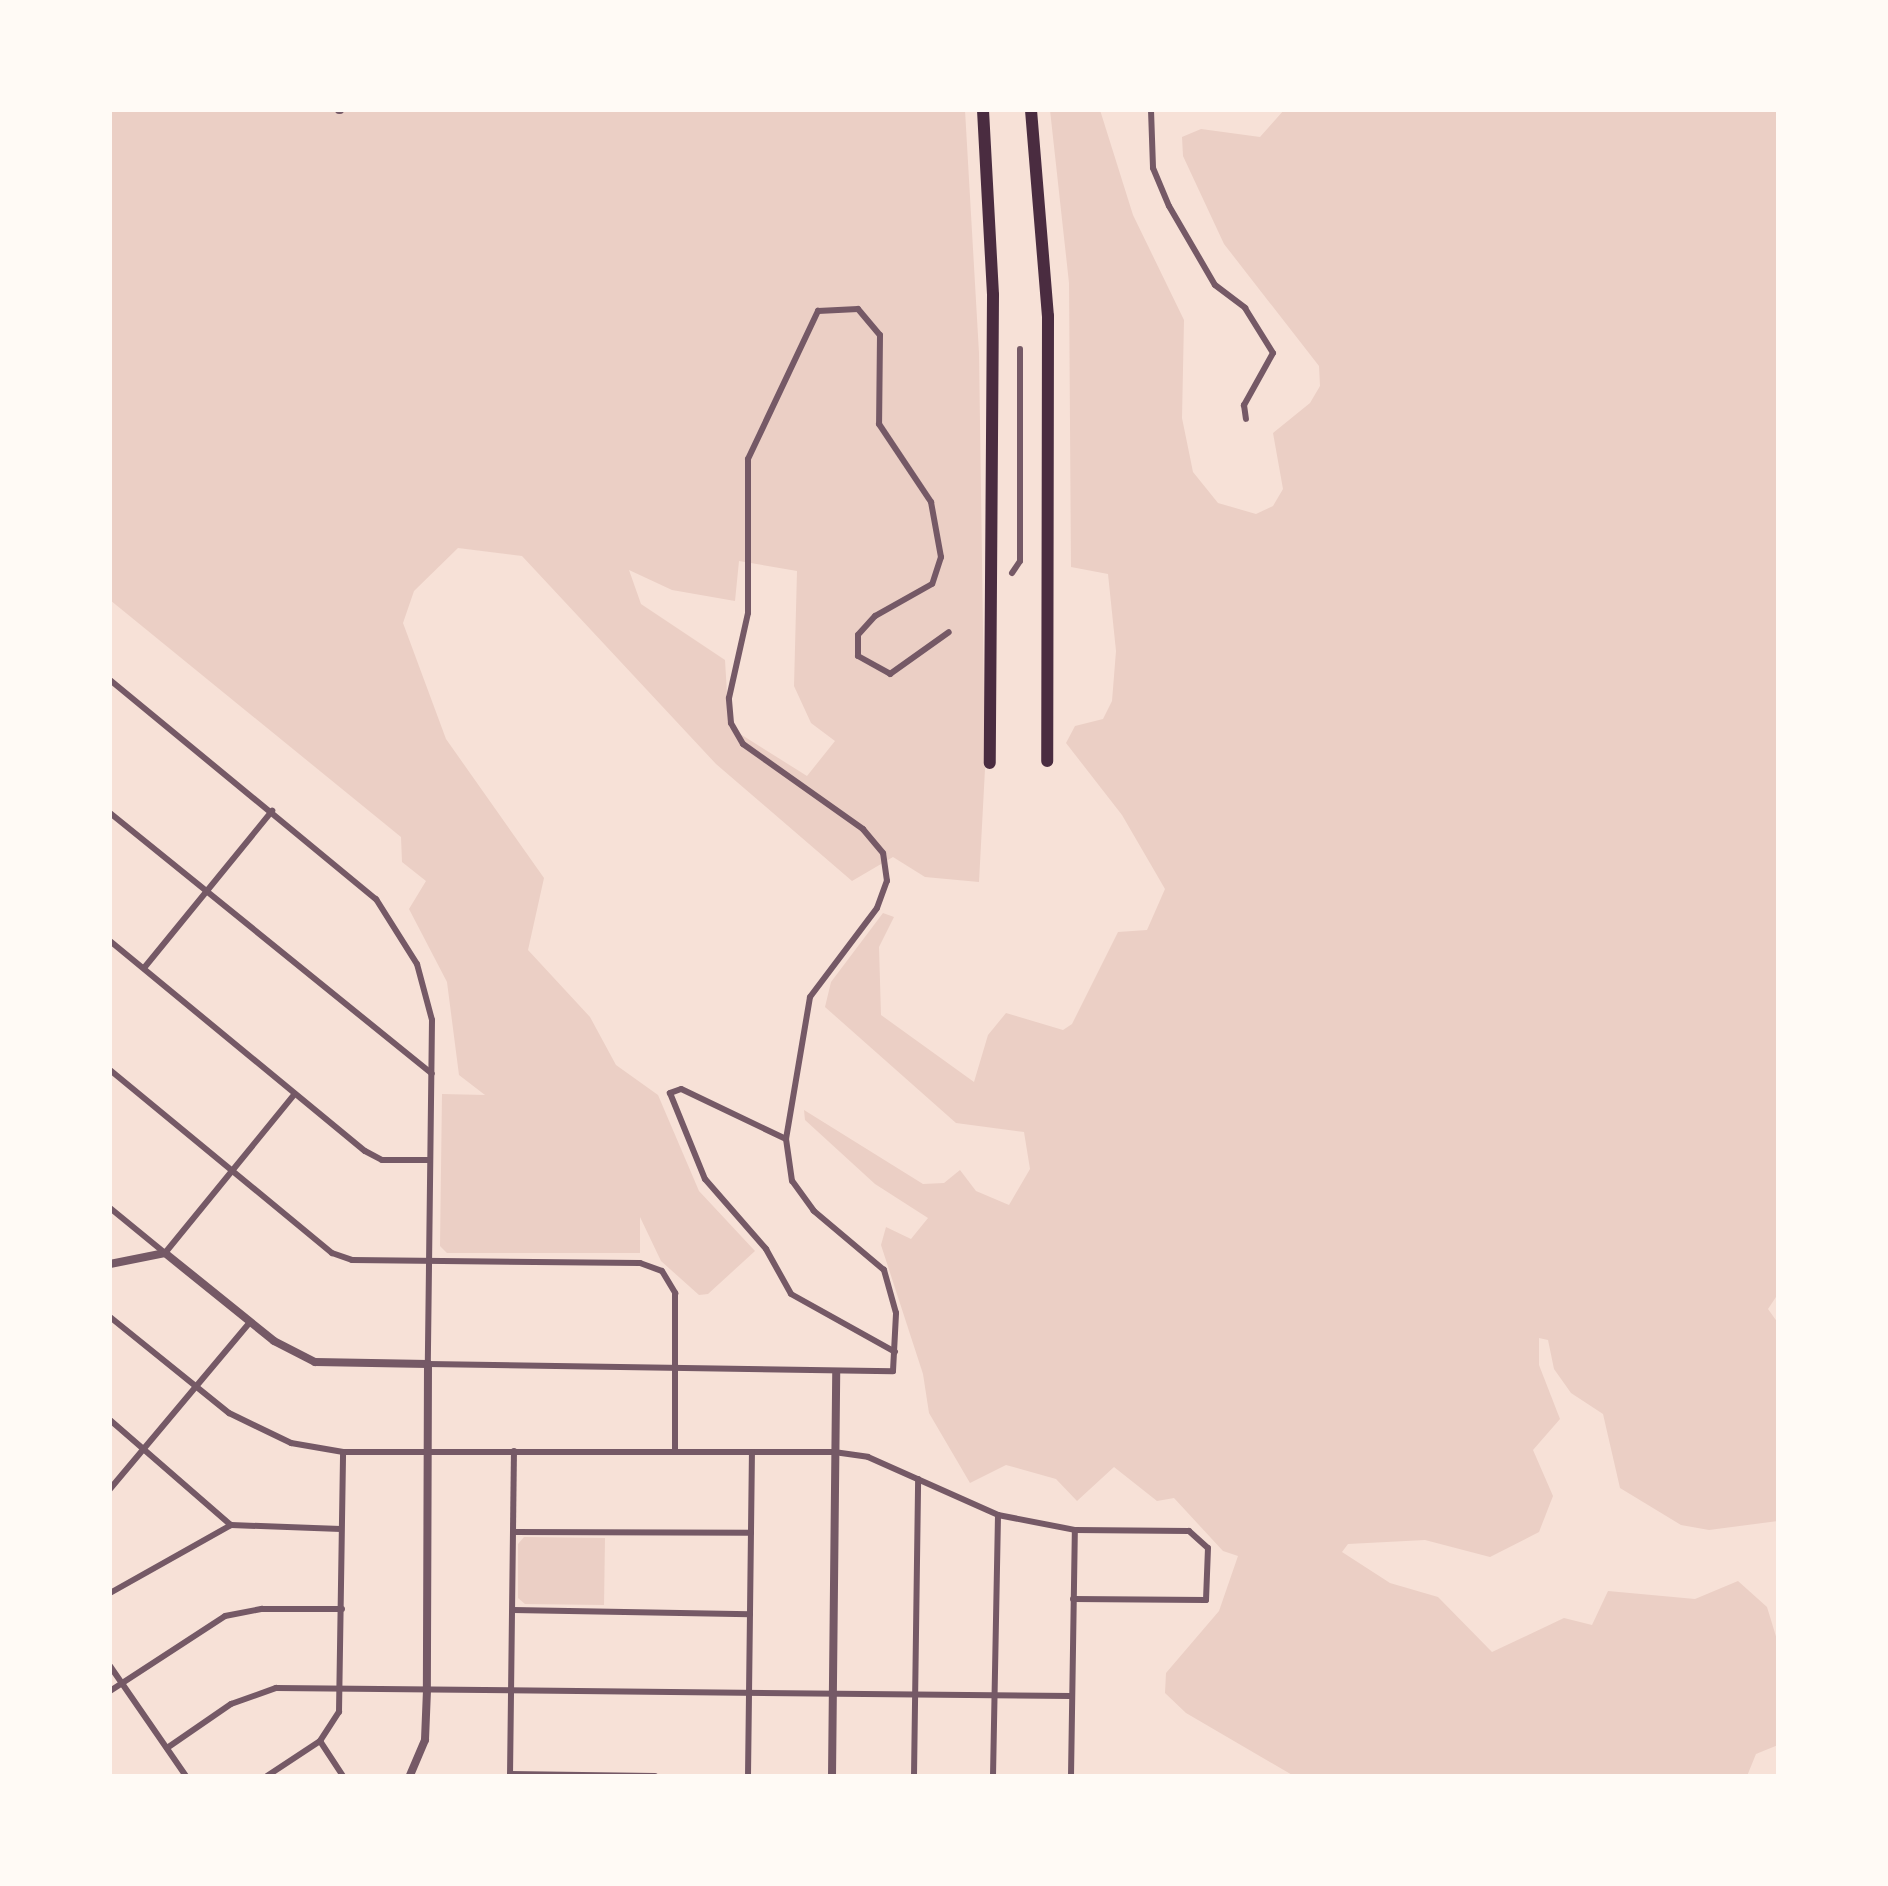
<!DOCTYPE html>
<style>
body{margin:0}
#map{position:relative;width:1888px;height:1886px;overflow:hidden;background:#f7e1d7;font-family:"DejaVu Sans",sans-serif}
div>[style]{position:absolute}
.green>*{inset:0;background:#ebcfc5}
.minor>*{height:6px;margin:-3px;padding:0 3px;transform-origin:3px;border-radius:3px;background:#755966}
.tertiary>*{height:8px;margin:-4px;padding:0 4px;transform-origin:4px;border-radius:4px;background:#755966}
.motorway>*{height:12px;margin:-6px;padding:0 6px;transform-origin:6px;border-radius:6px;background:#4a2c40}
span{translate:-50% -50%;white-space:nowrap;text-align:center;line-height:1.15;-webkit-text-stroke:10px #fffaf5;paint-order:stroke}
.frame{position:absolute;inset:0;border:112px solid #fffaf5;pointer-events:none}
</style>
<div id="map">
<div class="green">
<div style="clip-path:polygon(evenodd,110px 110px,965px 110px,979px 353px,985px 769px,979px 882px,925px 877px,893px 857px,852px 881px,716px 764px,522px 556px,458px 548px,414px 591px,403px 623px,446px 739px,544px 878px,528px 950px,590px 1017px,616px 1065px,658px 1095px,699px 1191px,755px 1251px,708px 1294px,699px 1295px,661px 1261px,640px 1217px,640px 1253px,447px 1253px,440px 1246px,442px 1094px,485px 1095px,459px 1075px,447px 982px,409px 909px,426px 881px,402px 862px,401px 837px,110px 600px,110px 110px,739px 561px,797px 571px,794px 686px,811px 723px,835px 741px,807px 776px,729px 727px,725px 660px,641px 604px,629px 570px,672px 590px,735px 601px,739px 561px)"></div>
<div style="clip-path:polygon(1050px 110px,1100px 110px,1133px 215px,1184px 320px,1182px 418px,1193px 472px,1218px 503px,1256px 514px,1273px 506px,1283px 489px,1273px 433px,1310px 403px,1320px 386px,1319px 366px,1224px 244px,1183px 156px,1182px 137px,1201px 129px,1260px 137px,1284px 110px,1778px 110px,1778px 1294px,1768px 1309px,1778px 1323px,1778px 1521px,1709px 1530px,1681px 1525px,1620px 1488px,1603px 1414px,1571px 1393px,1554px 1369px,1548px 1340px,1539px 1338px,1539px 1365px,1560px 1419px,1533px 1450px,1553px 1496px,1539px 1532px,1490px 1557px,1425px 1540px,1348px 1544px,1342px 1552px,1390px 1583px,1438px 1597px,1492px 1652px,1564px 1618px,1592px 1625px,1608px 1591px,1695px 1599px,1738px 1581px,1767px 1607px,1778px 1643px,1778px 1745px,1756px 1754px,1747px 1776px,1294px 1776px,1186px 1713px,1165px 1693px,1166px 1673px,1219px 1611px,1238px 1556px,1223px 1551px,1174px 1498px,1157px 1501px,1114px 1467px,1077px 1501px,1056px 1479px,1006px 1465px,970px 1483px,929px 1413px,923px 1374px,881px 1245px,886px 1227px,911px 1239px,928px 1218px,875px 1184px,805px 1120px,804px 1110px,923px 1184px,944px 1183px,960px 1170px,976px 1191px,1009px 1205px,1030px 1169px,1024px 1132px,956px 1123px,825px 1007px,831px 982px,883px 913px,894px 917px,879px 947px,881px 1015px,974px 1082px,988px 1035px,1006px 1013px,1063px 1030px,1072px 1024px,1118px 932px,1147px 930px,1165px 889px,1122px 815px,1066px 743px,1075px 726px,1103px 719px,1112px 701px,1116px 651px,1108px 574px,1071px 567px,1069px 283px)"></div>
<div style="clip-path:polygon(524px 1537px,605px 1538px,604px 1605px,525px 1604px,518px 1598px,518px 1544px)"></div>
</div>
<div class="minor">
<div style="left:1151px;top:110px;width:58px;rotate:88deg"></div>
<div style="left:1153px;top:168px;width:41px;rotate:67.2deg"></div>
<div style="left:1169px;top:206px;width:91px;rotate:59.8deg"></div>
<div style="left:1215px;top:285px;width:38px;rotate:37deg"></div>
<div style="left:1245px;top:308px;width:53px;rotate:58.1deg"></div>
<div style="left:1273px;top:353px;width:60px;rotate:119.1deg"></div>
<div style="left:1244px;top:405px;width:14px;rotate:82deg"></div>
<div style="left:1012px;top:573px;width:14px;rotate:-56deg"></div>
<div style="left:1020px;top:561px;width:212px;rotate:-90deg"></div>
<div style="left:110px;top:680px;width:345px;rotate:39.5deg"></div>
<div style="left:376px;top:899px;width:77px;rotate:57.8deg"></div>
<div style="left:417px;top:964px;width:58px;rotate:75deg"></div>
<div style="left:432px;top:1020px;width:344px;rotate:90.7deg"></div>
<div style="left:428px;top:1364px;width:465px;rotate:0.9deg"></div>
<div style="left:893px;top:1371px;width:58px;rotate:-87deg"></div>
<div style="left:896px;top:1313px;width:45px;rotate:-105.6deg"></div>
<div style="left:884px;top:1270px;width:92px;rotate:-139.9deg"></div>
<div style="left:814px;top:1211px;width:37px;rotate:-126deg"></div>
<div style="left:792px;top:1181px;width:42px;rotate:-98.1deg"></div>
<div style="left:786px;top:1139px;width:144px;rotate:-80.4deg"></div>
<div style="left:810px;top:997px;width:111px;rotate:-53deg"></div>
<div style="left:877px;top:908px;width:29px;rotate:-70deg"></div>
<div style="left:887px;top:881px;width:28px;rotate:-98deg"></div>
<div style="left:883px;top:853px;width:31px;rotate:-130deg"></div>
<div style="left:863px;top:829px;width:147px;rotate:-144.7deg"></div>
<div style="left:743px;top:744px;width:24px;rotate:-120deg"></div>
<div style="left:731px;top:723px;width:25px;rotate:-95deg"></div>
<div style="left:729px;top:698px;width:87px;rotate:-77.4deg"></div>
<div style="left:748px;top:613px;width:154px;rotate:-90deg"></div>
<div style="left:748px;top:459px;width:164px;rotate:-64.7deg"></div>
<div style="left:818px;top:311px;width:40px;rotate:-2.9deg"></div>
<div style="left:858px;top:309px;width:34px;rotate:50deg"></div>
<div style="left:880px;top:335px;width:89px;rotate:90.6deg"></div>
<div style="left:879px;top:424px;width:94px;rotate:56.3deg"></div>
<div style="left:931px;top:502px;width:56px;rotate:79.7deg"></div>
<div style="left:941px;top:557px;width:28px;rotate:108deg"></div>
<div style="left:932px;top:584px;width:65px;rotate:150.7deg"></div>
<div style="left:875px;top:616px;width:25px;rotate:132deg"></div>
<div style="left:858px;top:635px;width:21px;rotate:90deg"></div>
<div style="left:858px;top:656px;width:37px;rotate:29deg"></div>
<div style="left:890px;top:674px;width:72px;rotate:-35.4deg"></div>
<div style="left:110px;top:813px;width:414px;rotate:39deg"></div>
<div style="left:110px;top:941px;width:330px;rotate:39.5deg"></div>
<div style="left:365px;top:1151px;width:19px;rotate:28deg"></div>
<div style="left:382px;top:1160px;width:47px"></div>
<div style="left:144px;top:968px;width:203px;rotate:-50.8deg"></div>
<div style="left:110px;top:1070px;width:288px;rotate:39.5deg"></div>
<div style="left:332px;top:1253px;width:21px;rotate:19deg"></div>
<div style="left:352px;top:1260px;width:288px;rotate:0.6deg"></div>
<div style="left:640px;top:1263px;width:23px;rotate:20deg"></div>
<div style="left:662px;top:1271px;width:26px;rotate:59deg"></div>
<div style="left:675px;top:1293px;width:159px;rotate:90deg"></div>
<div style="left:786px;top:1139px;width:116px;rotate:-154.5deg"></div>
<div style="left:681px;top:1089px;width:12px;rotate:160deg"></div>
<div style="left:670px;top:1093px;width:93px;rotate:67.9deg"></div>
<div style="left:705px;top:1179px;width:93px;rotate:48.9deg"></div>
<div style="left:766px;top:1249px;width:51px;rotate:60.9deg"></div>
<div style="left:791px;top:1294px;width:119px;rotate:29.1deg"></div>
<div style="left:110px;top:1208px;width:71px;rotate:39.3deg"></div>
<div style="left:165px;top:1253px;width:204px;rotate:-50.8deg"></div>
<div style="left:110px;top:1317px;width:153px;rotate:38.9deg"></div>
<div style="left:229px;top:1413px;width:69px;rotate:25.8deg"></div>
<div style="left:291px;top:1443px;width:53px;rotate:9.8deg"></div>
<div style="left:343px;top:1452px;width:491px"></div>
<div style="left:834px;top:1452px;width:34px;rotate:8deg"></div>
<div style="left:868px;top:1457px;width:142px;rotate:24deg"></div>
<div style="left:998px;top:1515px;width:78px;rotate:11deg"></div>
<div style="left:1075px;top:1530px;width:114px;rotate:0.5deg"></div>
<div style="left:1189px;top:1531px;width:25px;rotate:42deg"></div>
<div style="left:1208px;top:1548px;width:52px;rotate:92.2deg"></div>
<div style="left:1206px;top:1600px;width:133px;rotate:-179.6deg"></div>
<div style="left:110px;top:1420px;width:160px;rotate:41deg"></div>
<div style="left:231px;top:1525px;width:110px;rotate:2.1deg"></div>
<div style="left:110px;top:1489px;width:218px;rotate:-50deg"></div>
<div style="left:514px;top:1532px;width:237px;rotate:0.2deg"></div>
<div style="left:110px;top:1593px;width:139px;rotate:-29.3deg"></div>
<div style="left:513px;top:1610px;width:237px;rotate:1deg"></div>
<div style="left:110px;top:1666px;width:134px;rotate:55.4deg"></div>
<div style="left:110px;top:1691px;width:137px;rotate:-33.1deg"></div>
<div style="left:225px;top:1616px;width:38px;rotate:-11deg"></div>
<div style="left:262px;top:1609px;width:80px"></div>
<div style="left:320px;top:1741px;width:42px;rotate:56.7deg"></div>
<div style="left:167px;top:1748px;width:78px;rotate:-34.5deg"></div>
<div style="left:231px;top:1704px;width:48px;rotate:-19.6deg"></div>
<div style="left:276px;top:1688px;width:795px;rotate:0.58deg"></div>
<div style="left:510px;top:1774px;width:145px;rotate:0.8deg"></div>
<div style="left:267px;top:1776px;width:64px;rotate:-33.4deg"></div>
<div style="left:320px;top:1741px;width:35px;rotate:-57deg"></div>
<div style="left:339px;top:1712px;width:260px;rotate:-89.1deg"></div>
<div style="left:510px;top:1776px;width:325px;rotate:-89.3deg"></div>
<div style="left:748px;top:1776px;width:324px;rotate:-89.3deg"></div>
<div style="left:914px;top:1776px;width:297px;rotate:-89.2deg"></div>
<div style="left:993px;top:1776px;width:261px;rotate:-88.9deg"></div>
<div style="left:1071px;top:1776px;width:246px;rotate:-89.1deg"></div>
</div>
<div class="tertiary">
<div style="left:339px;top:110px;width:1px"></div>
<div style="left:110px;top:1264px;width:56px;rotate:-11.3deg"></div>
<div style="left:165px;top:1253px;width:140px;rotate:38.9deg"></div>
<div style="left:274px;top:1341px;width:46px;rotate:27.1deg"></div>
<div style="left:315px;top:1362px;width:113px;rotate:1deg"></div>
<div style="left:428px;top:1364px;width:326px;rotate:90.2deg"></div>
<div style="left:427px;top:1690px;width:50px;rotate:92.3deg"></div>
<div style="left:425px;top:1740px;width:39px;rotate:113deg"></div>
<div style="left:832px;top:1776px;width:403px;rotate:-89.4deg"></div>
</div>
<div class="motorway">
<div style="left:983px;top:110px;width:185px;rotate:86.9deg"></div>
<div style="left:993px;top:295px;width:468px;rotate:90.4deg"></div>
<div style="left:1031px;top:110px;width:207px;rotate:85.3deg"></div>
<div style="left:1048px;top:316px;width:445px;rotate:90.1deg"></div>
</div>
<div class="frame"></div>
</div>
